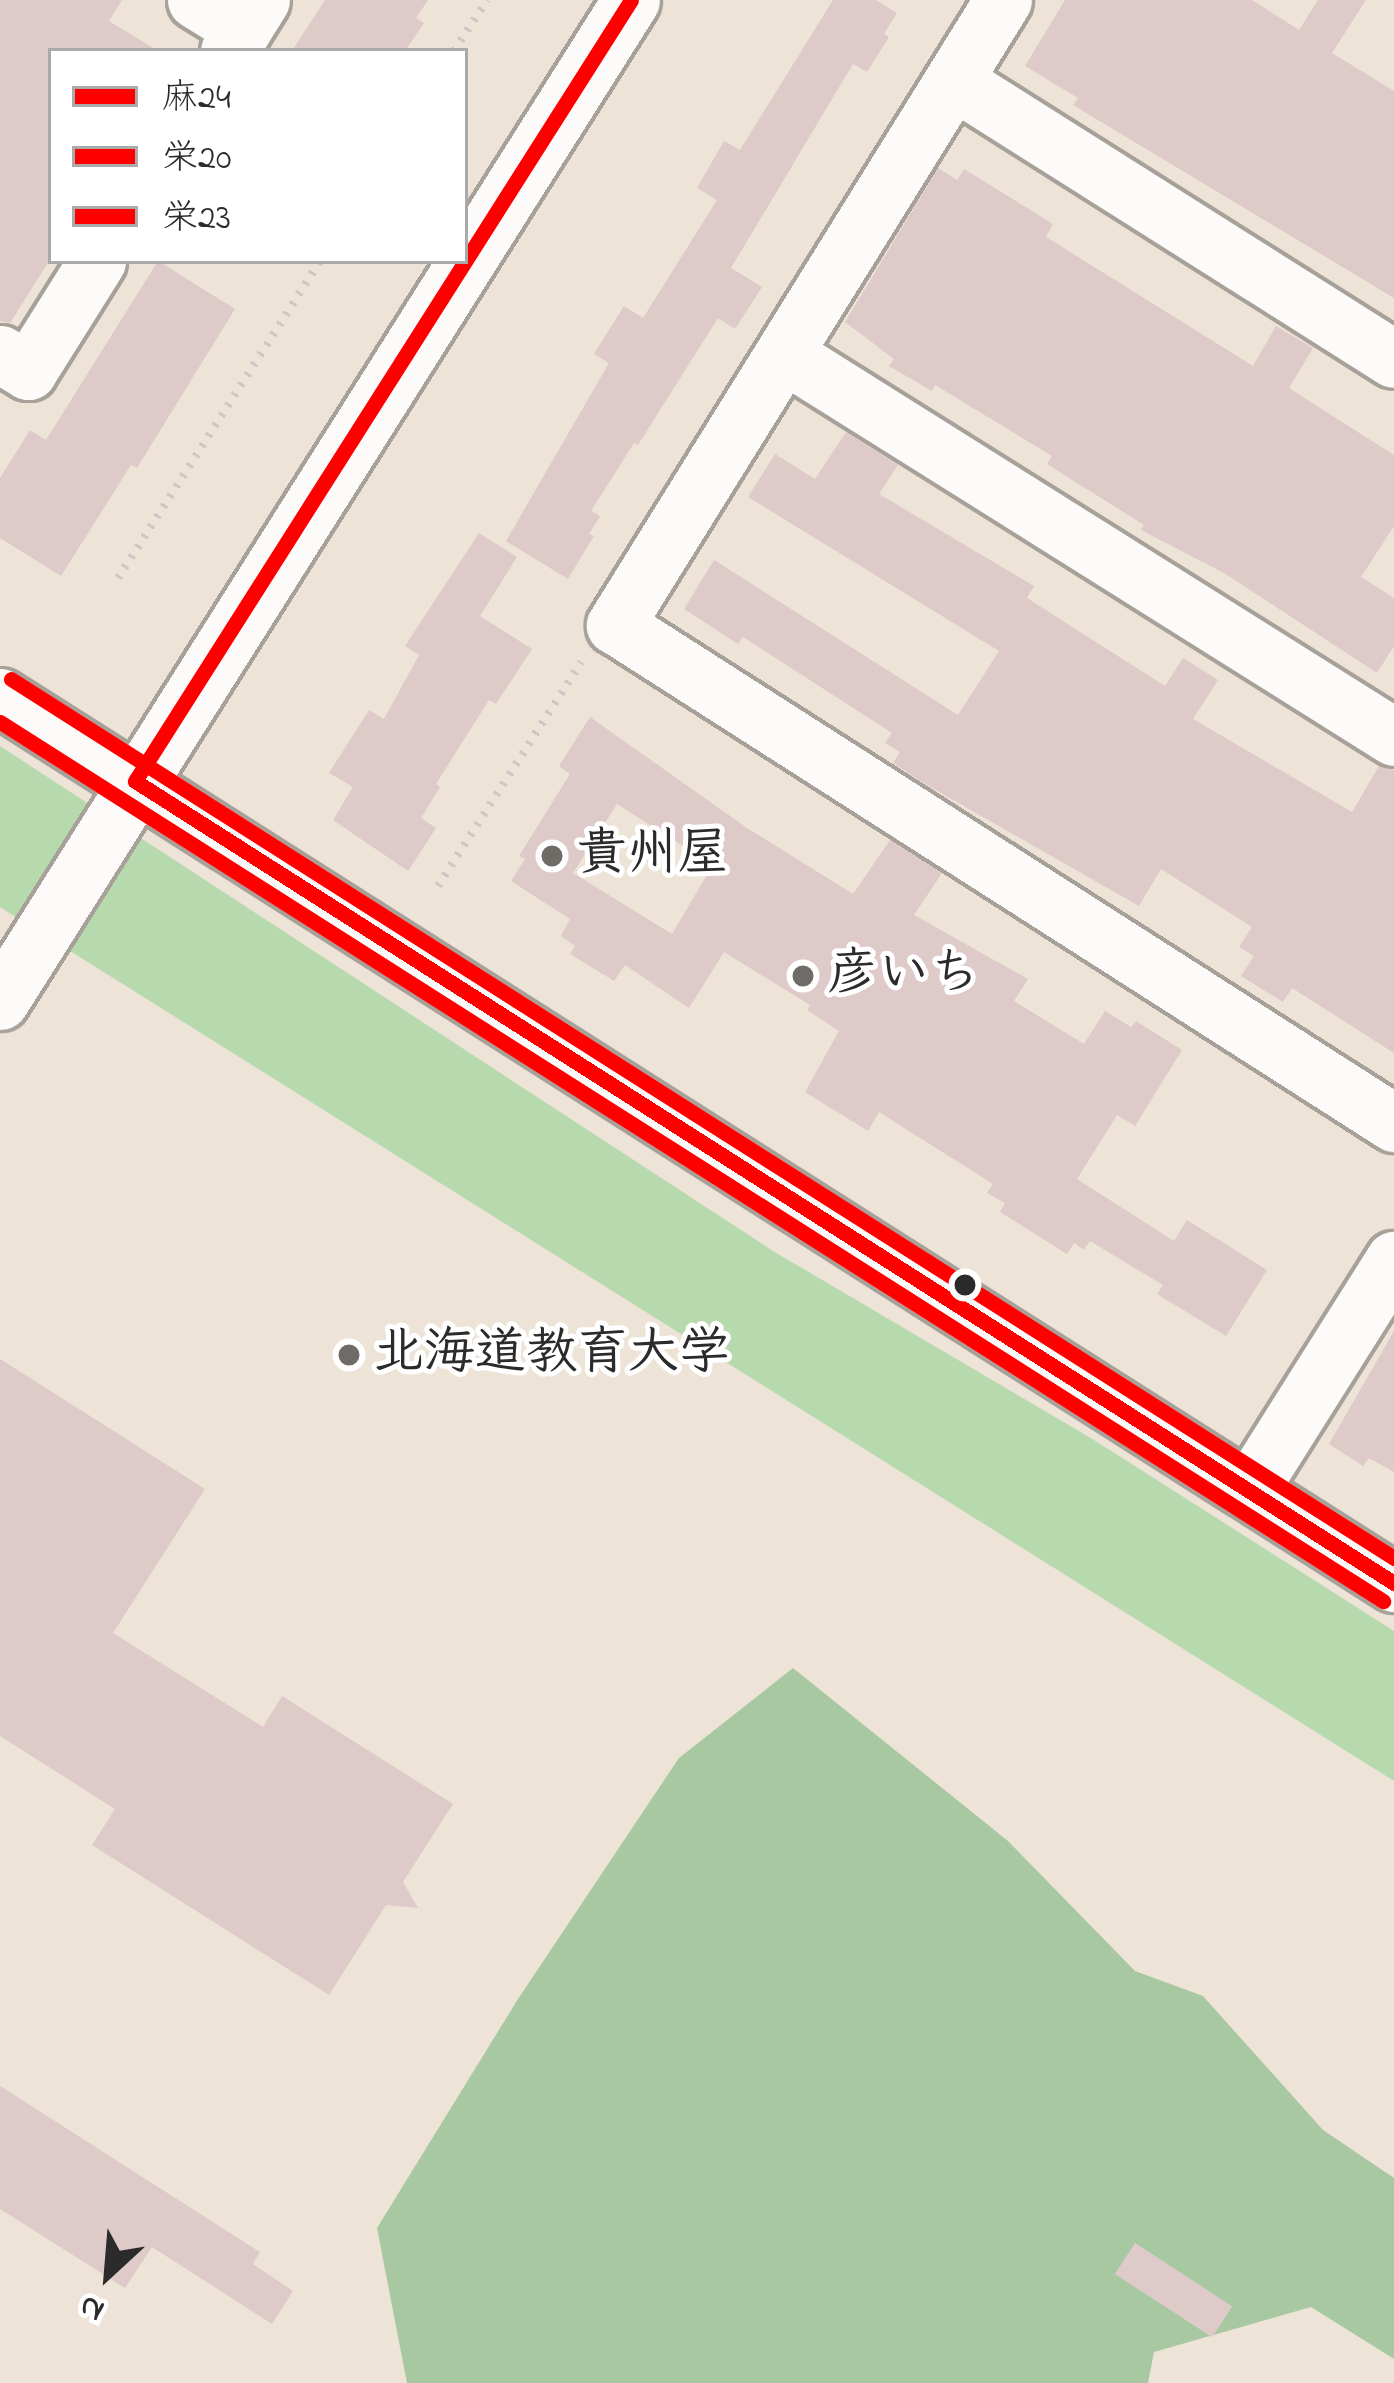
<!DOCTYPE html>
<meta charset="utf-8">
<style>
body{margin:0}
#map{position:relative;width:1394px;height:2383px;overflow:hidden;background:#eee3d7;font-family:"Indie Flower","Klee One",sans-serif}
div>[style]{position:absolute}
.green>*{inset:0;background:#b6d9ad}
.forest>*{inset:0;background:#a8c8a2}
.building>*{inset:0;background:#ddcac9;transform-origin:0 0}
.path>*{height:8px;margin-top:-4px;transform-origin:0;background:repeating-linear-gradient(90deg,#cbc9c6 0 3px,transparent 0 12px)}
.roads{filter:drop-shadow(3px 0 #a7a19a) drop-shadow(-3px 0 #a7a19a) drop-shadow(0 3px #a7a19a) drop-shadow(0 -3px #a7a19a)}
.minor>*{height:57px;margin:-28.5px;padding:0 28.5px;transform-origin:28.5px;border-radius:28.5px;background:#fcfbf9}
.bus-1>*{height:15px;margin:-7.5px;padding:0 7.5px;transform-origin:7.5px;border-radius:7.5px;background:#f00}
.bus-2>*{height:15px;margin:-7.5px;padding:0 7.5px;transform-origin:7.5px;border-radius:7.5px;background:#f00}
.bus-3>*{height:15px;margin:-7.5px;padding:0 7.5px;transform-origin:7.5px;border-radius:7.5px;background:#f00}
.dots>*{width:33px;height:33px;translate:-50% -50%;box-sizing:border-box;border:6px solid #fff;border-radius:50%}
span{translate:-50% -50%;white-space:nowrap;text-align:center;line-height:1.15;-webkit-text-stroke:10px #fff;paint-order:stroke}
.poi-label{font-size:51px;color:#2b2b2b;font-weight:700}
.left{translate:0 -50%;text-align:left}
.legend{position:absolute;left:48px;top:48px;width:420px;height:216px;box-sizing:border-box;background:#fff;border:3px solid #aaa;margin:0;padding:15px 21px;list-style:none;font-size:36px;color:#2b2b2b}
.legend li{display:flex;align-items:center;gap:24px;height:60px}
.legend b{width:60px;border:3px solid #aaa}
.north{position:absolute;left:48px;top:2215px;width:120px;height:120px;-webkit-text-stroke:9px #fff;paint-order:stroke;rotate:206deg;font-size:33px;font-weight:700;line-height:48px;text-align:center;color:#2b2b2b}
.north::after{content:'';display:block;margin:auto;width:42px;height:54px;background:#2b2b2b;clip-path:polygon(50% 0,100% 100%,50% 72%,0 100%)}
</style>
<div id="map">
<div class="green">
<div style="clip-path:polygon(0 746px,773px 1251px,1094px 1440px,1394px 1631px,1394px 1781px,0 907px)"></div>
</div>
<div class="forest">
<div style="clip-path:polygon(793px 1668px,1008px 1841px,1135px 1971px,1203px 1996px,1323px 2130px,1394px 2178px,1394px 2359px,1311px 2307px,1154px 2352px,1148px 2383px,407px 2383px,377px 2228px,518px 1999px,679px 1758px)"></div>
</div>
<div class="building">
<div style="clip-path:polygon(0 0,122px 0,109px 21px,158px 51px,51px 51px,51px 258px,10px 323px,0 321px)"></div>
<div style="clip-path:polygon(325px 0,428px 0,416px 18px,424px 23px,405px 51px,292px 51px)"></div>
<div style="clip-path:polygon(833px 0,876px 0,897px 13px,884px 34px,889px 37px,867px 72px,853px 64px,731px 268px,762px 287px,735px 329px,718px 318px,638px 445px,634px 443px,591px 511px,600px 516px,589px 534px,594px 536px,568px 579px,506px 541px,609px 363px,594px 354px,624px 306px,643px 318px,717px 200px,697px 188px,724px 141px,740px 150px)"></div>
<div style="clip-path:polygon(1065px 0,1252px 0,1299px 30px,1318px 0,1366px 0,1332px 53px,1394px 91px,1394px 298px,1073px 105px,1078px 98px,1025px 66px)"></div>
<div style="clip-path:polygon(938px 168px,957px 180px,964px 169px,1053px 224px,1046px 237px,1253px 366px,1276px 326px,1313px 348px,1289px 388px,1394px 455px,1394px 526px,1361px 577px,1394px 598px,1394px 646px,1377px 673px,1224px 573px,1141px 530px,1144px 525px,1047px 464px,1052px 456px,935px 385px,932px 391px,889px 366px,894px 359px,845px 322px)"></div>
<div style="clip-path:polygon(158px 261px,235px 309px,137px 468px,131px 465px,61px 576px,0 538px,0 478px,30px 430px,46px 440px)"></div>
<div style="clip-path:polygon(846px 432px,898px 465px,879px 494px,1034px 586px,1027px 598px,1165px 686px,1183px 658px,1218px 680px,1193px 719px,1352px 812px,1379px 766px,1394px 770px,1394px 1053px,1292px 988px,1283px 1002px,1241px 976px,1254px 956px,1239px 947px,1252px 927px,1161px 869px,1139px 906px,927px 785px,893px 763px,900px 752px,885px 743px,892px 733px,743px 637px,738px 644px,684px 609px,714px 560px,958px 715px,999px 651px,748px 497px,775px 454px,815px 479px)"></div>
<div style="clip-path:polygon(479px 533px,517px 557px,480px 616px,532px 649px,496px 704px,489px 700px,436px 784px,440px 787px,421px 818px,436px 828px,408px 871px,333px 820px,353px 787px,329px 773px,369px 710px,384px 719px,419px 655px,405px 646px)"></div>
<div style="clip-path:polygon(evenodd,590px 717px,747px 828px,853px 894px,890px 840px,942px 873px,914px 915px,1028px 979px,1014px 1001px,1084px 1044px,1105px 1011px,1131px 1027px,1136px 1021px,1182px 1050px,1135px 1126px,1117px 1115px,1077px 1179px,1174px 1241px,1187px 1220px,1267px 1270px,1226px 1336px,1157px 1294px,1163px 1285px,1090px 1241px,1084px 1250px,1074px 1243px,1067px 1254px,1000px 1212px,1005px 1203px,987px 1193px,993px 1184px,879px 1112px,868px 1131px,805px 1092px,839px 1031px,807px 1010px,810px 1005px,724px 952px,689px 1008px,625px 965px,614px 981px,570px 954px,575px 946px,561px 936px,570px 919px,511px 881px,525px 859px,519px 856px,570px 774px,559px 766px,590px 717px,617px 804px,713px 865px,672px 934px,573px 873px,617px 804px)"></div>
<div style="clip-path:polygon(1394px 1331px,1394px 1472px,1369px 1458px,1363px 1466px,1329px 1444px)"></div>
<div style="clip-path:polygon(0 1359px,205px 1489px,113px 1633px,263px 1727px,282px 1696px,453px 1804px,403px 1882px,418px 1908px,386px 1905px,329px 1995px,92px 1845px,115px 1809px,0 1736px)"></div>
<div style="clip-path:polygon(0 2086px,260px 2252px,253px 2264px,293px 2291px,272px 2324px,152px 2247px,125px 2288px,0 2209px)"></div>
<div style="left:1135px;top:2243px;width:116px;height:37px;rotate:33deg"></div>
</div>
<div class="path">
<div style="left:454px;top:51px;width:61px;rotate:-57.1deg"></div>
<div style="left:118px;top:578px;width:376px;rotate:-57.5deg"></div>
<div style="left:438px;top:886px;width:266px;rotate:-57.4deg"></div>
</div>
<div class="roads">
<div class="minor">
<div style="left:196px;top:0;width:55px;rotate:31.7deg"></div>
<div style="left:1003px;top:0;width:736px;rotate:121.83deg"></div>
<div style="left:615px;top:625px;width:925px;rotate:32.59deg"></div>
<div style="left:229px;top:51px;width:60px;rotate:-57.9deg"></div>
<div style="left:954px;top:81px;width:520px;rotate:32.29deg"></div>
<div style="left:0;top:354px;width:33px;rotate:31deg"></div>
<div style="left:28px;top:371px;width:130px;rotate:-57.9deg"></div>
<div style="left:784px;top:354px;width:720px;rotate:32.12deg"></div>
<div style="left:0;top:697px;width:1652px;rotate:32.44deg"></div>
<div style="left:0;top:1001px;width:1183px;rotate:-57.77deg"></div>
<div style="left:1249px;top:1490px;width:272px;rotate:-57.8deg"></div>
</div>
</div>
<div class="bus-1">
<div style="left:135px;top:781px;width:1493px;rotate:32.5deg"></div>
<div style="left:135px;top:781px;width:925px;rotate:-57.58deg"></div>
</div>
<div class="bus-2">
<div style="left:0;top:722px;width:1639px;rotate:32.44deg"></div>
</div>
<div class="bus-3">
<div style="left:11px;top:679px;width:1639px;rotate:32.44deg"></div>
</div>
<div class="dots">
<div style="left:552px;top:856px;background:#6f6b67"></div>
<div style="left:803px;top:976px;background:#6f6b67"></div>
<div style="left:965px;top:1285px;background:#2b2b2b"></div>
<div style="left:349px;top:1355px;background:#6f6b67"></div>
</div>
<div class="poi-label">
<span class="left" style="left:576px;top:856px">貴州屋</span>
<span class="left" style="left:827px;top:976px">彦いち</span>
<span class="left" style="left:373px;top:1355px">北海道教育大学</span>
</div>
<ul class="legend">
<li><b style="height:15px;background:#f00"></b>麻24</li>
<li><b style="height:15px;background:#f00"></b>栄20</li>
<li><b style="height:15px;background:#f00"></b>栄23</li>
</ul>
<div class="north">N</div>
</div>
